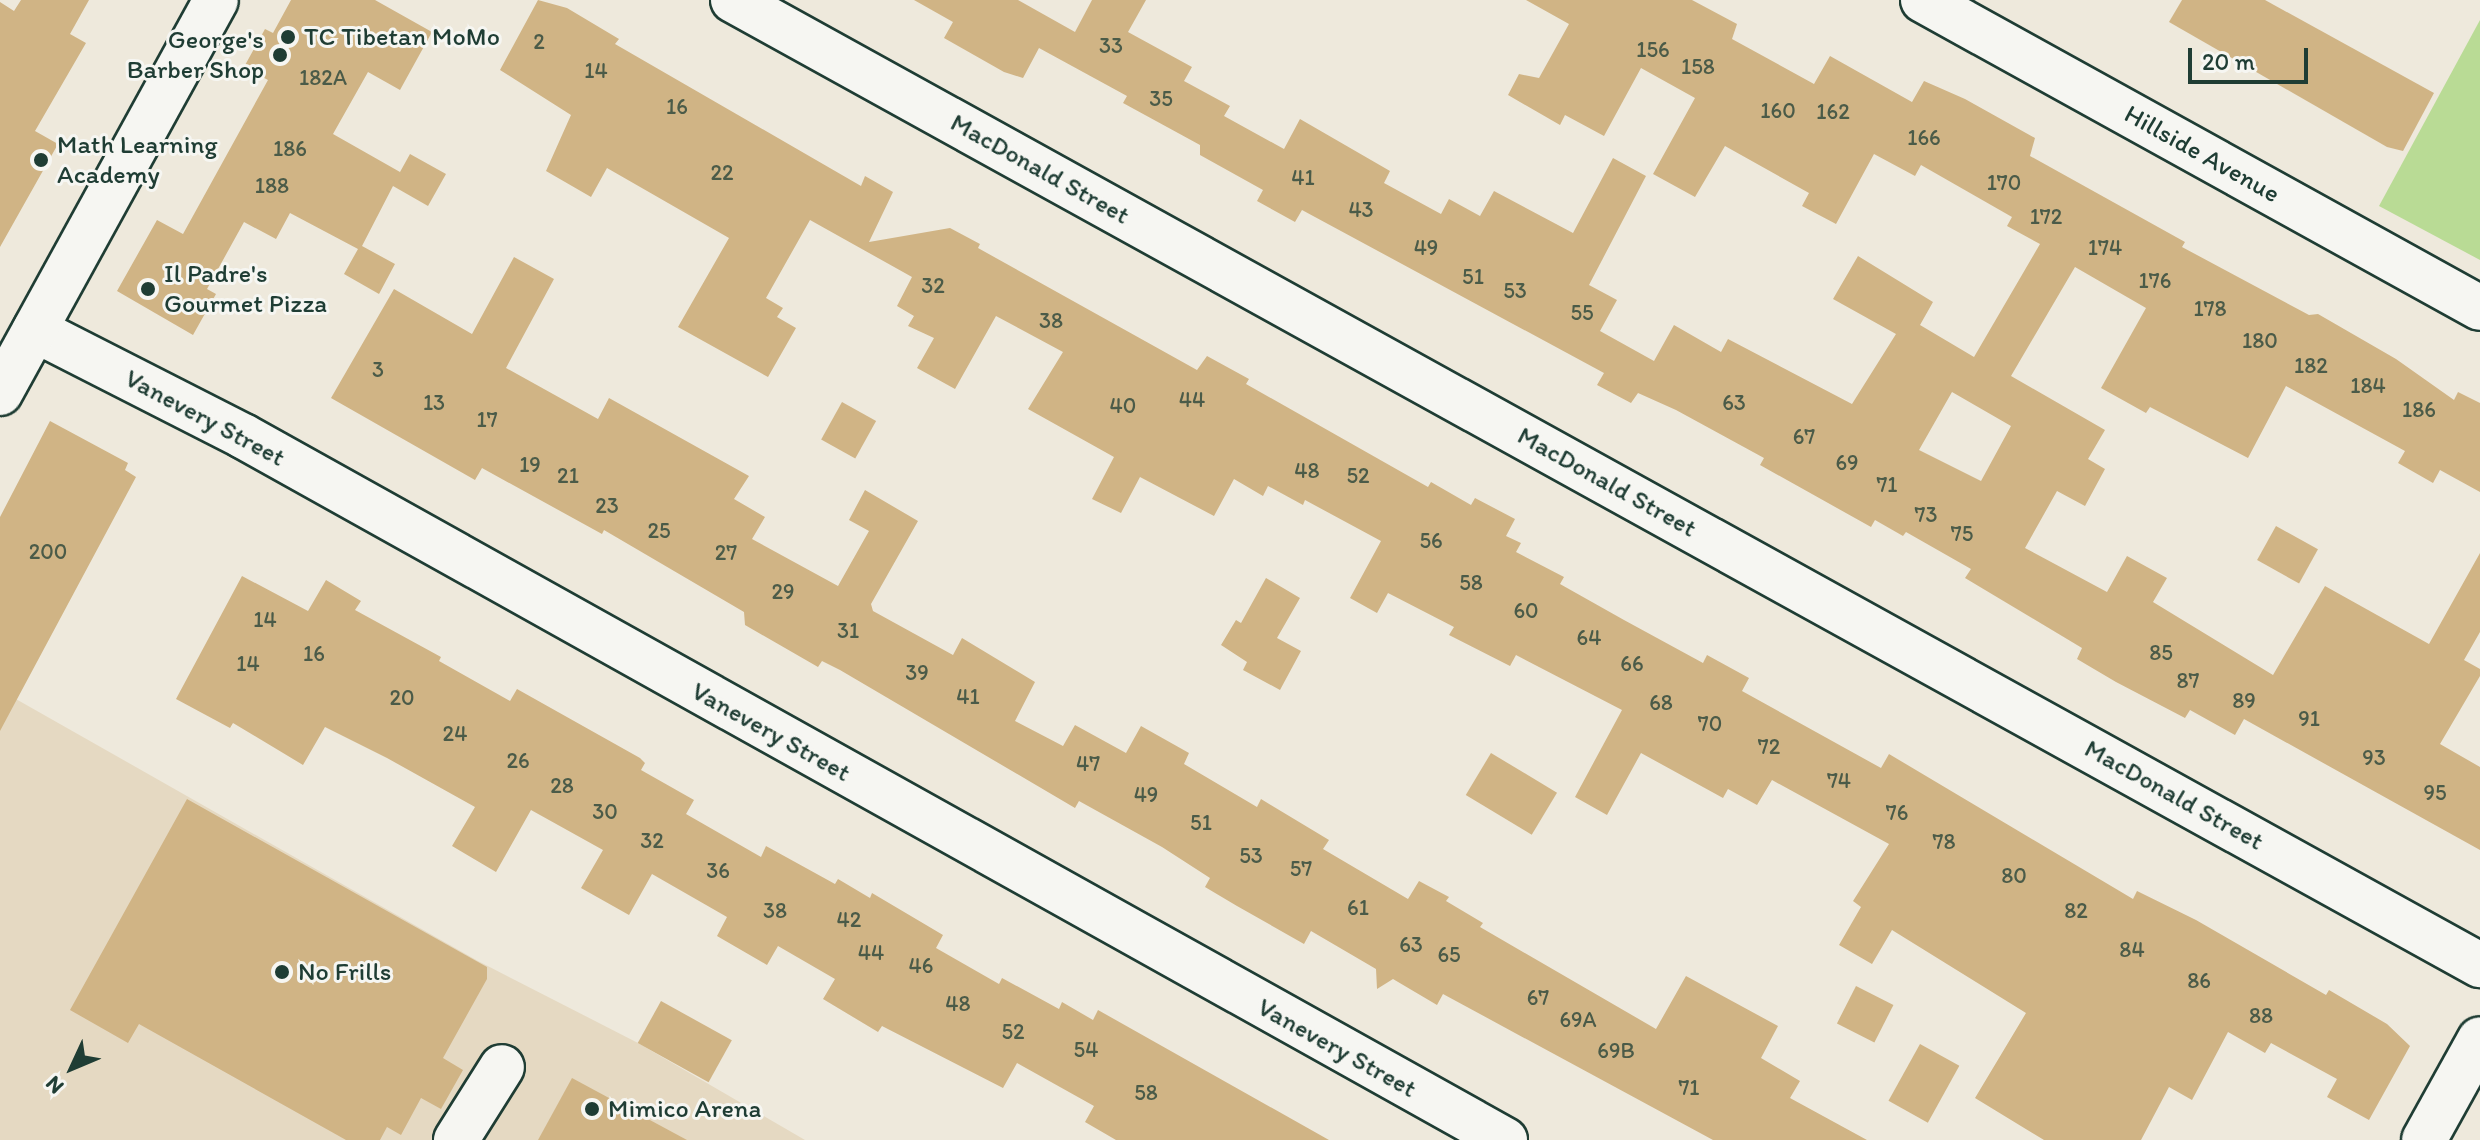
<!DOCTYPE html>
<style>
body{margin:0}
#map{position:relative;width:2480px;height:1140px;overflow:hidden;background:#eee9dc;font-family:Itim,sans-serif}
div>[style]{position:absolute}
.built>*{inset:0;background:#e5d9c2}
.green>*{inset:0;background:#b9db95}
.building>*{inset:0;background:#d0b485;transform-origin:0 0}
.roads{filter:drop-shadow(2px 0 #1f3d34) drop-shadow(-2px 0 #1f3d34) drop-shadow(0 2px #1f3d34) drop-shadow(0 -2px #1f3d34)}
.minor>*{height:44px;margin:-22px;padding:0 22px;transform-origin:22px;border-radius:22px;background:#f6f6f2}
.major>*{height:44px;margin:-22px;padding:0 22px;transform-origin:22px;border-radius:22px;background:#f6f6f2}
.dots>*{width:22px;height:22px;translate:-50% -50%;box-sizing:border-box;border:4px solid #f6f6f2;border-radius:50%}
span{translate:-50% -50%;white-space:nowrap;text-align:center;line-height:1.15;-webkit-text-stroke:6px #f6f6f2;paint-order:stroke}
.number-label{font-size:22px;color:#4b5b48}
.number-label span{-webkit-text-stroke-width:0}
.poi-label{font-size:26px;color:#1f3d34}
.left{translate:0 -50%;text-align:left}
.right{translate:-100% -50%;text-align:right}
.street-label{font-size:26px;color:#1f3d34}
.north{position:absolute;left:32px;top:1028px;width:80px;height:80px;-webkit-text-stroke:6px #f6f6f2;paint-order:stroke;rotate:226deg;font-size:22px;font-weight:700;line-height:32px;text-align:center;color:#1f3d34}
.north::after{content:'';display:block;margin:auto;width:28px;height:36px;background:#1f3d34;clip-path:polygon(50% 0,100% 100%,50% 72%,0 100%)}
.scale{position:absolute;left:2188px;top:48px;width:120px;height:36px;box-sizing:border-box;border:4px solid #1f3d34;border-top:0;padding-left:10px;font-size:24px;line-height:28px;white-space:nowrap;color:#1f3d34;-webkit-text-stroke:6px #f6f6f2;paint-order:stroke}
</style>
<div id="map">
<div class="built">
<div style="clip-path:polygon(0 690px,478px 961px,638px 1043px,805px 1140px,0 1140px)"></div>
</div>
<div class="green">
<div style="clip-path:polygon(2480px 20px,2480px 260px,2379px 206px)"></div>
</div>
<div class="building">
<div style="clip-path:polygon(21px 0,89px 0,70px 34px,86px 43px,35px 131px,58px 144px,0 247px,0 2px,14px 11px)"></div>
<div style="clip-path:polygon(291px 0,375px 0,432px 32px,400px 90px,368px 72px,333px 134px,400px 172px,395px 181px,410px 154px,446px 174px,428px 206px,393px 186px,362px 246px,395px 264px,379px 294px,344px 274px,358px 249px,290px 213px,276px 239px,244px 222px,207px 289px,216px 294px,193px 335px,117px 291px,157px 220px,183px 234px,268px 80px,244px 67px,265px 29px,273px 33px)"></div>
<div style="clip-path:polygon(538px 0,567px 8px,619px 39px,615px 44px,861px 186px,865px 176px,893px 192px,869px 242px,950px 228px,980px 244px,978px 248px,1197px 370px,1207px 356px,1249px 379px,1246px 384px,1428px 487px,1431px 482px,1471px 505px,1475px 498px,1515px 519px,1506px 536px,1521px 543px,1516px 552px,1564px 577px,1560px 584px,1624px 620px,1703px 663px,1707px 655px,1749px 678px,1742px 691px,1881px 768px,1889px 754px,2133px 899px,2137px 891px,2196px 920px,2326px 995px,2329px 990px,2387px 1024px,2410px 1046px,2369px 1120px,2327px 1097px,2337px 1079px,2271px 1043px,2265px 1053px,2228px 1032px,2192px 1100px,2169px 1087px,2141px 1140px,2044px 1140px,1975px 1098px,2026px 1013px,1892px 930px,1872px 964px,1839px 945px,1861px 907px,1853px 901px,1889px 844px,1772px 780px,1757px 805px,1728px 789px,1723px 798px,1641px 753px,1607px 815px,1575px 797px,1622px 710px,1516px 655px,1510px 666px,1449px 635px,1454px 627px,1388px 593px,1377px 613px,1350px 598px,1381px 541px,1305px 500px,1303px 505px,1268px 486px,1263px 496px,1234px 479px,1214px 516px,1140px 477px,1121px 513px,1092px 499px,1114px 457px,1028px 409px,1063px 352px,996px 316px,955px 389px,917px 368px,934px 338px,908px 326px,914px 316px,897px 306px,912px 277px,810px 220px,766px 298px,783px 308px,777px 317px,796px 328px,768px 377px,678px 327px,729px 238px,607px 168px,591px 197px,546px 171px,571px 115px,500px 70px)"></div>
<div style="clip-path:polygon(evenodd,914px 0,1018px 0,1075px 32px,1092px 0,1146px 0,1128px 32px,1192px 67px,1184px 81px,1230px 106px,1224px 116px,1284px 149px,1300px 119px,1390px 171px,1384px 183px,1441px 214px,1449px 199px,1480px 216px,1494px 191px,1573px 233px,1613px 158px,1646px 176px,1589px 285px,1617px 300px,1600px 331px,1654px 361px,1674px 325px,1721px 352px,1728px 339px,1852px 404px,1896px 334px,1833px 299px,1858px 256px,1933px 302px,1920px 325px,1974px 357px,2040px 244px,2007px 226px,2012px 217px,1921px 165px,1915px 176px,1874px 154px,1836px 224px,1802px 206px,1809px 193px,1725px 146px,1695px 197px,1653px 174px,1695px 98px,1641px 68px,1604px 136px,1565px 115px,1560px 125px,1508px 95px,1519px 74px,1539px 78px,1569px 24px,1526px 0,1692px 0,1737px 24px,1732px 39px,1814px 84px,1830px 56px,1912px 102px,1924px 81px,1965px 99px,2035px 138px,2030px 156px,2185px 242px,2182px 247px,2309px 315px,2318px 314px,2396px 359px,2454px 400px,2458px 392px,2480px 403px,2480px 492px,2440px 470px,2433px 483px,2398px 463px,2405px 451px,2286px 386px,2248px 458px,2150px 407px,2146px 413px,2101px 388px,2146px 308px,2075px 267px,2011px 376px,2105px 430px,2088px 459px,2105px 469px,2085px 506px,2057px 491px,2025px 548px,2107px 592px,2127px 556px,2167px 578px,2153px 602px,2273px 675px,2325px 586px,2429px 644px,2480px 553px,2480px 632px,2464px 660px,2480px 669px,2480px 676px,2440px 744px,2480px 767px,2480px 850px,2244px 719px,2235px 735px,2190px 710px,2185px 718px,2116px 682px,2077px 659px,2082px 648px,1965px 578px,1971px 569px,1906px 532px,1903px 536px,1875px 520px,1871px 527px,1760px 465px,1764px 458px,1676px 410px,1638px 393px,1631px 403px,1597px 385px,1604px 373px,1302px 210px,1295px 222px,1257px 201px,1263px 190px,1200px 155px,1200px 145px,1123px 103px,1127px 96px,1039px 48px,1023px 78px,1004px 72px,944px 38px,953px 22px,914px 0,1952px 392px,2011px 426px,1981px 481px,1919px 450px,1952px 392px)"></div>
<div style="clip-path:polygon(2182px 0,2265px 0,2434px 93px,2403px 151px,2387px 147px,2169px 22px)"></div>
<div style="clip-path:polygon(514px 257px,554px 279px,506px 368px,598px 419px,609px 398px,749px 476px,734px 499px,765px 517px,752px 539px,838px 586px,869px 531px,849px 520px,865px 490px,918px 521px,871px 604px,873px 611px,953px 655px,962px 638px,1035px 682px,1015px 721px,1063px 746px,1075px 725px,1126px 753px,1141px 726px,1189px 753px,1184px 764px,1257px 807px,1261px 799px,1329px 840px,1323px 849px,1408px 899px,1419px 881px,1449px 897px,1446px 901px,1483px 923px,1480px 927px,1656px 1029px,1686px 976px,1778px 1026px,1761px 1058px,1800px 1081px,1790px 1098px,1867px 1140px,1713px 1140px,1443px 994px,1437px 1005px,1393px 979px,1377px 989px,1376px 969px,1311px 931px,1304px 944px,1237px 906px,1205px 887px,1210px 878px,1162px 847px,1079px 801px,1075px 808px,840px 670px,822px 661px,818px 667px,745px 625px,744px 612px,604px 530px,602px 534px,482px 468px,475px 480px,331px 398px,394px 289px,472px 334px)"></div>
<div style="left:842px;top:402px;width:39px;height:43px;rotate:29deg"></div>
<div style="clip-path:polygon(50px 421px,128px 463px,125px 470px,136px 477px,0 731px,0 517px)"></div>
<div style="left:2276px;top:526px;width:48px;height:39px;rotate:29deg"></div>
<div style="clip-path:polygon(242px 576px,308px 611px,326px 580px,361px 601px,355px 610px,441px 657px,439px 661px,510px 701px,517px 689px,640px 758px,645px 763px,641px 770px,694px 800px,686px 814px,761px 857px,766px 846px,835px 884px,838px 879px,870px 898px,872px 893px,943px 935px,936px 948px,999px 984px,1002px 978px,1059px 1009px,1062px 1002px,1093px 1020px,1098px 1010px,1329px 1140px,1116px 1140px,1085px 1122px,1094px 1106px,1017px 1063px,1003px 1088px,882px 1026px,878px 1032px,823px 999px,835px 979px,778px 946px,767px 965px,717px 936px,727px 917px,652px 874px,629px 915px,581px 888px,603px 850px,531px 810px,496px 872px,452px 846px,475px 807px,387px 758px,325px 727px,303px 765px,233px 723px,230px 728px,176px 699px)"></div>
<div style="clip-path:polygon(1266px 578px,1300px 598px,1277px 638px,1301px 651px,1280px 690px,1243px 670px,1247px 662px,1221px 645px,1236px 620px,1241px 623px)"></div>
<div style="left:1491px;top:753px;width:77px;height:49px;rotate:31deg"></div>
<div style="clip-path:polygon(187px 799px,487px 967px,487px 979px,443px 1058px,463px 1070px,441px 1109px,421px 1098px,401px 1135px,387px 1127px,380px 1140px,346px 1140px,139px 1024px,128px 1043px,70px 1010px)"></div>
<div style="left:1856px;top:986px;width:42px;height:42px;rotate:27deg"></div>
<div style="left:661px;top:1001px;width:81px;height:48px;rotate:29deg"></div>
<div style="left:1920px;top:1044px;width:45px;height:65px;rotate:29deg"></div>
<div style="clip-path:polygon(572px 1078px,687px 1140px,538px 1140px)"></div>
</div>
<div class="roads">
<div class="minor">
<div style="left:733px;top:0;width:1996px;rotate:28.92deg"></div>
<div style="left:1923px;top:0;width:636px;rotate:28.94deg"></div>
<div style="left:35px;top:330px;width:233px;rotate:27deg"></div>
<div style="left:243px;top:436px;width:1445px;rotate:29.15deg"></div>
<div style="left:456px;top:1140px;width:86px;rotate:-57.8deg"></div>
<div style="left:2424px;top:1140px;width:115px;rotate:-61deg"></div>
</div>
<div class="major">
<div style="left:0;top:393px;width:448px;rotate:-61.2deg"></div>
</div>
</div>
<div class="dots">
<div style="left:288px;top:37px;background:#1f3d34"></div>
<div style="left:280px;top:55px;background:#1f3d34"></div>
<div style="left:41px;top:160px;background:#1f3d34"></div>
<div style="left:148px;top:289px;background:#1f3d34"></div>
<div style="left:282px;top:972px;background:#1f3d34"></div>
<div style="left:592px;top:1109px;background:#1f3d34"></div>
</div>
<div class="number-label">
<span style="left:539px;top:42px">2</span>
<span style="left:1111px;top:46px">33</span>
<span style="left:1653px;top:50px">156</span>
<span style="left:1698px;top:67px">158</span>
<span style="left:596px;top:71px">14</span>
<span style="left:323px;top:78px">182A</span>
<span style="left:1161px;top:99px">35</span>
<span style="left:677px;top:107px">16</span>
<span style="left:1778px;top:111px">160</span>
<span style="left:1833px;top:112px">162</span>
<span style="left:1924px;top:138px">166</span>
<span style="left:290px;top:149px">186</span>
<span style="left:722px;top:173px">22</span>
<span style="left:1303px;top:178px">41</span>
<span style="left:2004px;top:183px">170</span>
<span style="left:272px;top:186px">188</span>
<span style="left:1361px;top:210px">43</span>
<span style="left:2046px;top:217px">172</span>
<span style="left:1426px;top:248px">49</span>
<span style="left:2105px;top:248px">174</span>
<span style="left:1473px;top:277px">51</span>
<span style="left:2155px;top:281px">176</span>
<span style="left:933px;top:286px">32</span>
<span style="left:1515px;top:291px">53</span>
<span style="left:2210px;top:309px">178</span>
<span style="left:1582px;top:313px">55</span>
<span style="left:1051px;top:321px">38</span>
<span style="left:2260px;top:341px">180</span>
<span style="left:2311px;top:366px">182</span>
<span style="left:378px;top:370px">3</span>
<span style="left:2368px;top:386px">184</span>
<span style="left:1192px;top:400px">44</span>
<span style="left:434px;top:403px">13</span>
<span style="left:1734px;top:403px">63</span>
<span style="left:1123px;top:406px">40</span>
<span style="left:2419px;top:410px">186</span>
<span style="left:487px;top:420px">17</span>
<span style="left:1804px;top:437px">67</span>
<span style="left:1847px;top:463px">69</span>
<span style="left:530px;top:465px">19</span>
<span style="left:1307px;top:471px">48</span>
<span style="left:568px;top:476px">21</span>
<span style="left:1358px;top:476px">52</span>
<span style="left:1887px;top:485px">71</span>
<span style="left:607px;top:506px">23</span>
<span style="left:1926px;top:515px">73</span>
<span style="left:659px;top:531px">25</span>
<span style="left:1962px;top:534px">75</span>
<span style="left:1431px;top:541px">56</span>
<span style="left:48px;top:552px">200</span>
<span style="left:726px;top:553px">27</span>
<span style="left:1471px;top:583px">58</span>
<span style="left:783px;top:592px">29</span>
<span style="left:1526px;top:611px">60</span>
<span style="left:265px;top:620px">14</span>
<span style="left:848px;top:631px">31</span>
<span style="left:1589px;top:638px">64</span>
<span style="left:2161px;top:653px">85</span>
<span style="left:314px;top:654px">16</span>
<span style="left:248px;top:664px">14</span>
<span style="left:1632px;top:664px">66</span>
<span style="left:917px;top:673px">39</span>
<span style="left:2188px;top:681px">87</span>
<span style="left:968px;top:697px">41</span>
<span style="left:402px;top:698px">20</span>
<span style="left:2244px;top:701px">89</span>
<span style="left:1661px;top:703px">68</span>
<span style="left:2309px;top:719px">91</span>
<span style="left:1710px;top:724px">70</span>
<span style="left:455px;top:734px">24</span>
<span style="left:1769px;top:747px">72</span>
<span style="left:2374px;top:758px">93</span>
<span style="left:518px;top:761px">26</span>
<span style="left:1088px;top:764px">47</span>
<span style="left:1839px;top:781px">74</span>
<span style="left:562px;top:786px">28</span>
<span style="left:2435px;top:793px">95</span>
<span style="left:1146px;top:795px">49</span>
<span style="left:605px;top:812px">30</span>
<span style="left:1897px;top:813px">76</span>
<span style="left:1201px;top:823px">51</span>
<span style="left:652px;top:841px">32</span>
<span style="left:1944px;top:842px">78</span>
<span style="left:1251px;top:856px">53</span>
<span style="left:1301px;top:869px">57</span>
<span style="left:718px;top:871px">36</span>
<span style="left:2014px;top:876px">80</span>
<span style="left:1358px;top:908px">61</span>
<span style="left:775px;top:911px">38</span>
<span style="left:2076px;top:911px">82</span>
<span style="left:849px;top:920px">42</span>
<span style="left:1411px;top:945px">63</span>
<span style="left:2132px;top:950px">84</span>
<span style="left:871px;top:953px">44</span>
<span style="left:1449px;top:955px">65</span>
<span style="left:921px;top:966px">46</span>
<span style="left:2199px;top:981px">86</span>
<span style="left:1538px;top:998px">67</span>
<span style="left:958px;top:1004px">48</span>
<span style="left:2261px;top:1016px">88</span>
<span style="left:1578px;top:1020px">69A</span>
<span style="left:1013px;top:1032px">52</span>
<span style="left:1086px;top:1050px">54</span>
<span style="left:1616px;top:1051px">69B</span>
<span style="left:1689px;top:1088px">71</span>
<span style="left:1146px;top:1093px">58</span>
</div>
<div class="poi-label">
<span class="left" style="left:304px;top:37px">TC Tibetan MoMo</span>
<span class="right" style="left:264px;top:55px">George's<br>Barber Shop</span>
<span class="left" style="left:57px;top:160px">Math Learning<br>Academy</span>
<span class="left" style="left:164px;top:289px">Il Padre's<br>Gourmet Pizza</span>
<span class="left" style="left:298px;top:972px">No Frills</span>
<span class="left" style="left:608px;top:1109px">Mimico Arena</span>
</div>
<div class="street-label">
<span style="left:2202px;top:154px;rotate:29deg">Hillside Avenue</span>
<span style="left:1040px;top:169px;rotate:29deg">MacDonald Street</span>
<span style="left:205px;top:418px;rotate:28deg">Vanevery Street</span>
<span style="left:1607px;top:482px;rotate:29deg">MacDonald Street</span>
<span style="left:771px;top:732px;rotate:29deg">Vanevery Street</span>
<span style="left:2174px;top:795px;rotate:29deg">MacDonald Street</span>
<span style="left:1337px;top:1048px;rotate:29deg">Vanevery Street</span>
</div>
<div class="north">N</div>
<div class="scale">20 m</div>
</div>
